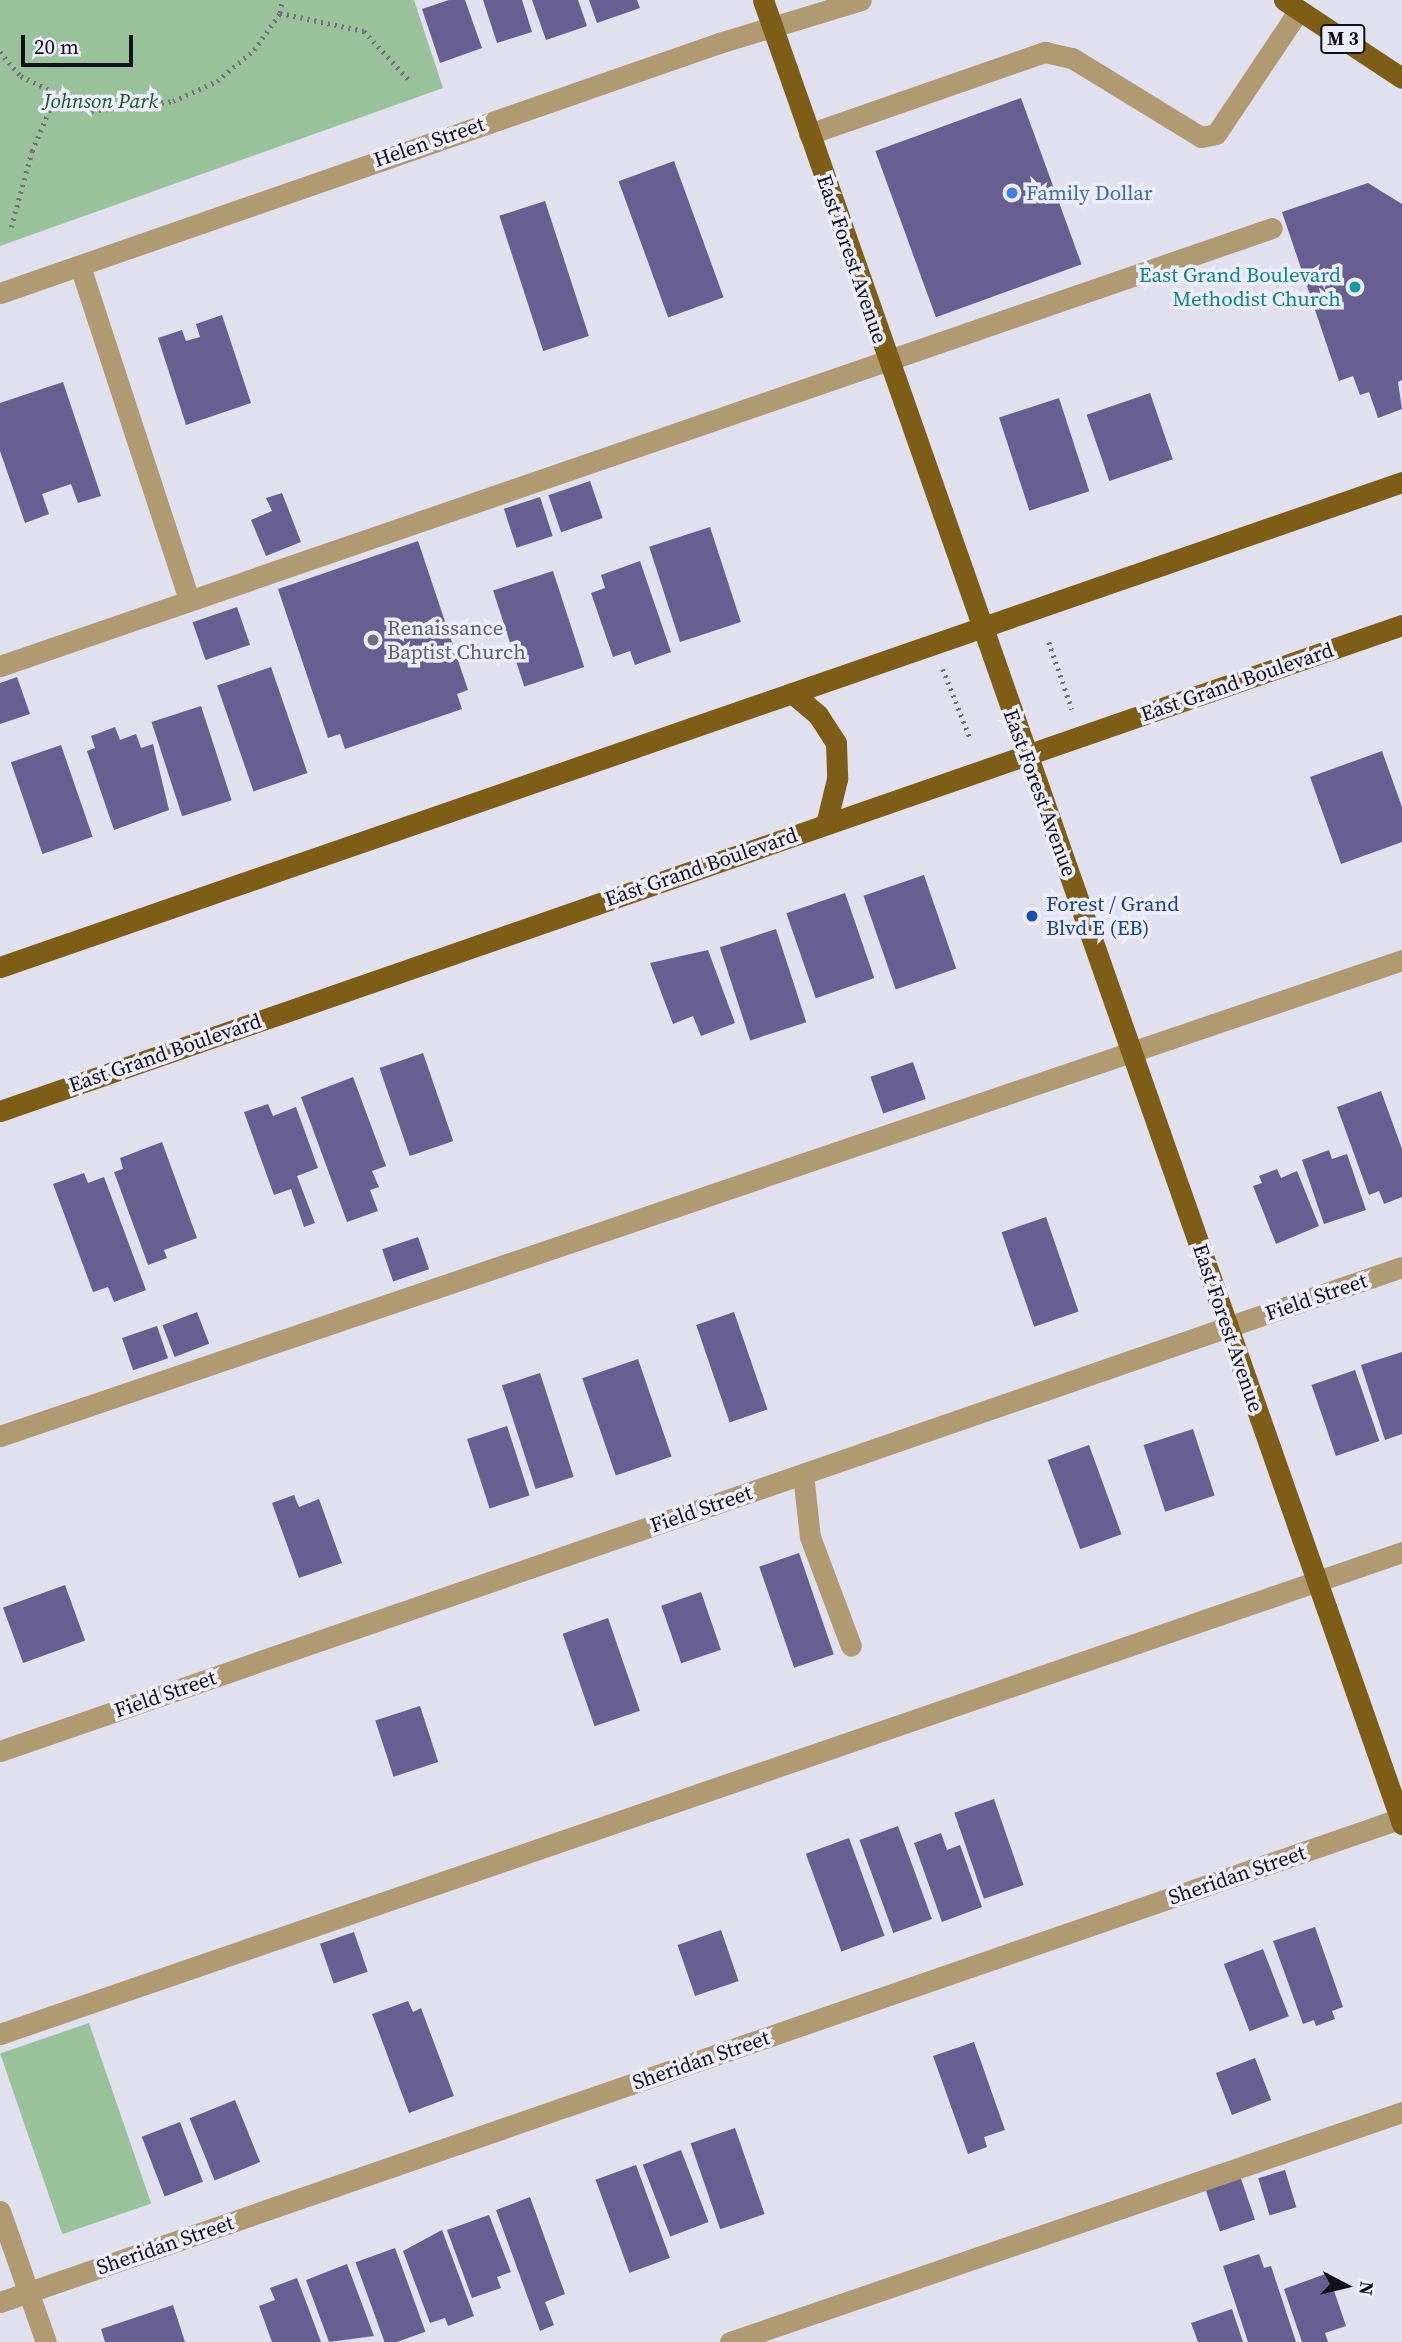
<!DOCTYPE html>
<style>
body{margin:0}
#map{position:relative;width:1402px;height:2342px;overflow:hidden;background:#e1e0ef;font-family:"Source Serif 4",serif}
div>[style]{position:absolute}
.green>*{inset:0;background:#99c29b;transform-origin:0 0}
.building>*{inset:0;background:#675f91;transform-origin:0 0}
.path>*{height:4.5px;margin-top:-2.25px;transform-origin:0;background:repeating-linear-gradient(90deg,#71707a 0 2px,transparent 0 7px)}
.minor>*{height:21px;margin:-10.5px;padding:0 10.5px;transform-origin:10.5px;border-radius:10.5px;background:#b09a71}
.major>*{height:21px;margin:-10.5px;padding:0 10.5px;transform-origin:10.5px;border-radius:10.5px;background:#7e5e17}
.dots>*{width:19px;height:19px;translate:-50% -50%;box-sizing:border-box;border:4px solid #eeedfd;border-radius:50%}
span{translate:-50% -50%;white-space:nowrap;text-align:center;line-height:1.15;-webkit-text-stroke:7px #eeedfd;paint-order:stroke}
.shield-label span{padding:2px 5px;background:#eeedfd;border:2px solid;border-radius:5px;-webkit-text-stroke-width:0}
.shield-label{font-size:19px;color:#111016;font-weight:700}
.park-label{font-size:21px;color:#165821;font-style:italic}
.street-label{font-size:21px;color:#111016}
.shop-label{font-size:21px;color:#366cbe}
.left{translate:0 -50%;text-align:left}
.culture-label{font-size:21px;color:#0d838f}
.right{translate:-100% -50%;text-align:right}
.worship-label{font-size:21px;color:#5b616d}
.transit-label{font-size:21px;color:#164399}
.north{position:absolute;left:1311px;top:2251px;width:70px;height:70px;-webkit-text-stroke:5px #eeedfd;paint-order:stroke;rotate:97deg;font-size:19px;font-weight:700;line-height:28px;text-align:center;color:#111016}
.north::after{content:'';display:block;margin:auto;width:24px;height:32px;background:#111016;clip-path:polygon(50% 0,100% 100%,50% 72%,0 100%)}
.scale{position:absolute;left:21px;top:35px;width:112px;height:32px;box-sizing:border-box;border:4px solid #111016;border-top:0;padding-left:9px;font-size:21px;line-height:24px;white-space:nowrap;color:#111016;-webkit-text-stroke:5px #eeedfd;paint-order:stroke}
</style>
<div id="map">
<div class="green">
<div style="clip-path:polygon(0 0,414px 0,443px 88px,0 246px)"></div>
<div style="left:89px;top:2023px;width:191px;height:94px;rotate:71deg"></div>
</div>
<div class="building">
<div style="clip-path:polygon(449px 0,465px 0,482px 48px,440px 63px,422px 9px)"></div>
<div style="clip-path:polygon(483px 0,522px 0,532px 32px,497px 43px)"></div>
<div style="clip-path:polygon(532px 0,578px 0,587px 26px,546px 40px)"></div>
<div style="clip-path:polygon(589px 0,637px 0,640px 8px,597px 23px)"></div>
<div style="left:1021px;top:98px;width:177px;height:155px;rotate:70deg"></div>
<div style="left:674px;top:161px;width:145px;height:59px;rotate:70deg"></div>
<div style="clip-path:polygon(1368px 183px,1402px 204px,1402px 380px,1398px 382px,1402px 409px,1378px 418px,1369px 392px,1360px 395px,1353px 376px,1339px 381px,1282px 212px)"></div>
<div style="left:545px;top:201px;width:142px;height:48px;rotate:72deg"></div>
<div style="clip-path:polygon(222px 315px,251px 403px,186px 425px,158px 338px,182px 330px,186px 341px,200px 337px,196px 324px)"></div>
<div style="clip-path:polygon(63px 382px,101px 496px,78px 503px,71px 484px,42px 494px,49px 514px,25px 523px,0 451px,0 403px)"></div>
<div style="left:1150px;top:393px;width:70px;height:67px;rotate:71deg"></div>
<div style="left:1059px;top:398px;width:98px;height:63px;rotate:72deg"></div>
<div style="left:590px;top:481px;width:39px;height:44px;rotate:71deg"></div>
<div style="clip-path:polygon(282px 493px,301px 542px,266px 556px,251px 520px,272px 511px,266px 498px)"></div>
<div style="left:540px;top:497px;width:41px;height:38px;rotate:72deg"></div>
<div style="left:710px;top:527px;width:100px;height:64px;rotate:72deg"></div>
<div style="clip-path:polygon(418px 541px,468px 690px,457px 694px,462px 709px,345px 749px,340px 734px,328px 738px,278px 589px)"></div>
<div style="clip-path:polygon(640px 561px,671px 652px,635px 665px,630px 651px,613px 657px,591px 593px,605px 588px,601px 575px)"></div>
<div style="left:553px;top:571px;width:101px;height:63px;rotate:72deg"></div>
<div style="left:237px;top:607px;width:40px;height:47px;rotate:71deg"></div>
<div style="left:271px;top:667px;width:112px;height:57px;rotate:71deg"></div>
<div style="clip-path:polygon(17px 677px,30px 714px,0 724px,0 683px)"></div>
<div style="left:201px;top:706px;width:99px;height:52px;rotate:72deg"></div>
<div style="clip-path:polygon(115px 727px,120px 740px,136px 734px,141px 748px,153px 744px,169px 810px,114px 830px,87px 751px,95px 748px,91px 736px)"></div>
<div style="left:61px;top:745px;width:97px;height:53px;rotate:71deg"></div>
<div style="clip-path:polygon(1382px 751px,1402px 807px,1402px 842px,1341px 864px,1310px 777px)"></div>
<div style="left:924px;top:875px;width:99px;height:64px;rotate:71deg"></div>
<div style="left:845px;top:893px;width:90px;height:62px;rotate:71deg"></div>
<div style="left:776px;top:929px;width:98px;height:59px;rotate:72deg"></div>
<div style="clip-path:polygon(708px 950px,735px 1023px,701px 1036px,693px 1016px,673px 1024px,650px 963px)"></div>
<div style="left:423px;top:1053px;width:93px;height:46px;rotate:71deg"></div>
<div style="left:913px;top:1062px;width:39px;height:45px;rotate:71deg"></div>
<div style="clip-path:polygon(353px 1077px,386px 1166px,372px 1171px,379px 1187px,370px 1190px,378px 1211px,347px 1222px,301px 1097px)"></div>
<div style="clip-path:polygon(1381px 1091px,1402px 1149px,1402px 1197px,1384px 1204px,1379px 1191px,1369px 1195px,1337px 1107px)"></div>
<div style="clip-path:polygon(268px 1104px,273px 1116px,296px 1107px,318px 1168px,297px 1176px,315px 1223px,304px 1227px,291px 1189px,274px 1195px,244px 1112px)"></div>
<div style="clip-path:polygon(162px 1142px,197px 1238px,164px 1250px,167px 1258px,148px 1265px,114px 1172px,123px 1169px,120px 1158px)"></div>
<div style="clip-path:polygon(1329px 1150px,1332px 1159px,1347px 1154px,1366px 1210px,1324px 1224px,1302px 1160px)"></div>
<div style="clip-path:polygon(1277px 1169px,1281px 1178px,1297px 1171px,1319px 1226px,1276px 1244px,1253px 1186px,1262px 1183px,1259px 1176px)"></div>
<div style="clip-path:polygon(84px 1173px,88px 1183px,104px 1177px,146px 1290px,114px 1302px,108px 1287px,93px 1292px,53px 1184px)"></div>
<div style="left:1046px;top:1217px;width:100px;height:47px;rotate:71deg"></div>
<div style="left:418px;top:1237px;width:34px;height:38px;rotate:71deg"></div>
<div style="left:197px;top:1312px;width:34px;height:37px;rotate:69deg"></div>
<div style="left:734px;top:1312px;width:103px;height:40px;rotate:71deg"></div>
<div style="left:157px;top:1326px;width:34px;height:37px;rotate:71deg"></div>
<div style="clip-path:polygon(1402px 1352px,1402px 1434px,1385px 1440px,1361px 1365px)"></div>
<div style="left:638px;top:1359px;width:103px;height:59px;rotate:71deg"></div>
<div style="left:1355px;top:1370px;width:75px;height:46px;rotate:71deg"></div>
<div style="left:540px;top:1373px;width:109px;height:40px;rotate:72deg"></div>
<div style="left:507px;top:1426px;width:73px;height:42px;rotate:72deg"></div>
<div style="left:1193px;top:1429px;width:70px;height:52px;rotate:72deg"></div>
<div style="left:1089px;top:1445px;width:95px;height:44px;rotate:70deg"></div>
<div style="clip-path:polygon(294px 1495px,299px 1507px,319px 1499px,342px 1563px,299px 1578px,272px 1503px)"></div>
<div style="left:799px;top:1553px;width:107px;height:42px;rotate:71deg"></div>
<div style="left:65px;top:1585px;width:59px;height:66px;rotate:70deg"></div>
<div style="left:701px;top:1592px;width:61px;height:42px;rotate:71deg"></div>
<div style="left:608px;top:1618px;width:98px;height:48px;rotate:71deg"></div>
<div style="left:420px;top:1706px;width:59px;height:47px;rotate:72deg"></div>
<div style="left:994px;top:1799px;width:91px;height:42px;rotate:71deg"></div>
<div style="left:898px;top:1826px;width:99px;height:41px;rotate:70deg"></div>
<div style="clip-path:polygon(941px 1833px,947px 1850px,960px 1845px,982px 1907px,942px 1922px,914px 1843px)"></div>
<div style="left:849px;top:1838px;width:104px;height:46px;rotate:70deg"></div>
<div style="clip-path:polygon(1315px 1927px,1343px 2007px,1332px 2011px,1335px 2019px,1316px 2026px,1314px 2020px,1303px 2024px,1273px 1941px)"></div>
<div style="left:721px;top:1930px;width:54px;height:46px;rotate:71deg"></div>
<div style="left:354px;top:1932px;width:42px;height:36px;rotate:71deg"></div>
<div style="left:1263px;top:1949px;width:72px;height:42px;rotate:69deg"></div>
<div style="clip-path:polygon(408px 2001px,413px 2012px,421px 2008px,454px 2096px,409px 2113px,372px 2014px)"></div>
<div style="clip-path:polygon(974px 2042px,1005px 2130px,984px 2137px,987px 2147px,968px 2154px,933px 2056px)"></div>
<div style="left:1255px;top:2058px;width:45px;height:42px;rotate:69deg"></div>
<div style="left:235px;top:2100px;width:67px;height:49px;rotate:68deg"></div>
<div style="left:180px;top:2122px;width:64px;height:41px;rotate:69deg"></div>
<div style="left:735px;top:2128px;width:91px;height:47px;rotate:71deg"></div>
<div style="left:681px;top:2150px;width:77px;height:41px;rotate:69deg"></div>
<div style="left:636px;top:2165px;width:99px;height:43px;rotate:70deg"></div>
<div style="left:1285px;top:2170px;width:39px;height:28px;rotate:73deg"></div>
<div style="left:1240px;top:2176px;width:46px;height:37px;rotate:71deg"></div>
<div style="clip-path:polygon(530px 2197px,565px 2294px,545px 2302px,554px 2325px,540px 2331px,496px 2210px)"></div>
<div style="clip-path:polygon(489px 2215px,511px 2272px,497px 2277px,501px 2288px,472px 2298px,447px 2230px)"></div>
<div style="clip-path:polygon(442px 2230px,474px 2316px,448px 2326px,445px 2318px,430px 2323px,403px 2251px)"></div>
<div style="left:395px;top:2248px;width:89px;height:42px;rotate:70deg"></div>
<div style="clip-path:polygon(1259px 2254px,1264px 2268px,1271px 2266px,1296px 2342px,1248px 2342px,1223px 2266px)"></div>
<div style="clip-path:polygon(347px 2264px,374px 2336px,329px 2342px,306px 2280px)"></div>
<div style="clip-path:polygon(1328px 2273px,1346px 2326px,1325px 2333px,1328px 2342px,1302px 2342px,1284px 2289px)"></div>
<div style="clip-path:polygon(297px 2278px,321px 2342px,272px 2342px,259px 2306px,275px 2300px,270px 2288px)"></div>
<div style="clip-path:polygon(173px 2305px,185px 2342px,105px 2342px,101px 2329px)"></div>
<div style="clip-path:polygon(1232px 2309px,1243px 2342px,1198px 2342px,1191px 2323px)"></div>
</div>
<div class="path">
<div style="left:280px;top:13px;width:13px;rotate:-81deg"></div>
<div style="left:0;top:52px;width:32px;rotate:49deg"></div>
<div style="left:21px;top:76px;width:79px;rotate:26.2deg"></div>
<div style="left:92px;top:111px;width:82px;rotate:-7deg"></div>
<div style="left:173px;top:101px;width:48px;rotate:-24.4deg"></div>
<div style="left:217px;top:81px;width:48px;rotate:-40deg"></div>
<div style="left:254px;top:50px;width:45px;rotate:-54.9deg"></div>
<div style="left:280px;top:13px;width:86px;rotate:12.1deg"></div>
<div style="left:364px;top:31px;width:67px;rotate:47.4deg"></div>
<div style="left:11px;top:227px;width:79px;rotate:-74.6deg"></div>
<div style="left:32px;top:151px;width:62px;rotate:-67.2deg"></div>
<div style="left:1049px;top:642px;width:71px;rotate:71.1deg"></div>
<div style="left:943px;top:669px;width:76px;rotate:68.5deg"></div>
</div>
<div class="minor">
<div style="left:809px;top:134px;width:250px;rotate:-19.2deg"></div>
<div style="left:1045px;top:52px;width:28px;rotate:13deg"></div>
<div style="left:1072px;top:58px;width:151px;rotate:31.5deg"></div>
<div style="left:1201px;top:137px;width:15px;rotate:-11deg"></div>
<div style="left:1216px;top:134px;width:149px;rotate:-56.2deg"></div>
<div style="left:80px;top:266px;width:350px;rotate:71.9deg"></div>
<div style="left:0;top:293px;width:761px;rotate:-19.17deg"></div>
<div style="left:719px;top:43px;width:148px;rotate:-16.8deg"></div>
<div style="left:0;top:666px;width:1345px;rotate:-19deg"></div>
<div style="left:0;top:1436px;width:1481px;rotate:-18.75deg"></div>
<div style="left:803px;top:1474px;width:63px;rotate:83.7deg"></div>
<div style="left:810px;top:1537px;width:116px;rotate:69.4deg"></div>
<div style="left:0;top:1751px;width:1483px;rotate:-19.05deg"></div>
<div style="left:0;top:2034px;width:1483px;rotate:-18.97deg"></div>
<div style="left:0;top:2211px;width:139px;rotate:70.7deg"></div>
<div style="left:0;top:2302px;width:1483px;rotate:-19.05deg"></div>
<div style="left:730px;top:2342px;width:710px;rotate:-18.89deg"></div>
</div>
<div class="major">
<div style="left:763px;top:0;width:1933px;rotate:70.69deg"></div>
<div style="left:1284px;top:0;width:141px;rotate:33.5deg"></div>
<div style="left:792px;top:693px;width:34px;rotate:40deg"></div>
<div style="left:818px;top:715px;width:33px;rotate:57deg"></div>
<div style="left:836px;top:743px;width:36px;rotate:88deg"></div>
<div style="left:837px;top:779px;width:46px;rotate:103.7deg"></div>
<div style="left:0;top:967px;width:1484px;rotate:-19.08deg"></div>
<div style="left:0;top:1111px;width:1484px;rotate:-19.12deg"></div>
</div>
<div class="dots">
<div style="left:1012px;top:193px;background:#3f7fe0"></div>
<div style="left:1355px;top:287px;background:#0f9aa8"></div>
<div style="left:373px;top:640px;background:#6b7280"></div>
<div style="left:1032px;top:916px;background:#1a4fb4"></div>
</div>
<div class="shield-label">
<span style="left:1343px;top:39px">M 3</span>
</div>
<div class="park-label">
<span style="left:101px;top:101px">Johnson Park</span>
</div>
<div class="street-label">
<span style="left:429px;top:142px;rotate:-19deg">Helen Street</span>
<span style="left:852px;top:259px;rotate:71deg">East Forest Avenue</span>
<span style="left:1237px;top:682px;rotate:-19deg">East Grand Boulevard</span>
<span style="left:1040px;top:793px;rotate:70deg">East Forest Avenue</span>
<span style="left:701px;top:867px;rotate:-19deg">East Grand Boulevard</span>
<span style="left:165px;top:1053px;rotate:-19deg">East Grand Boulevard</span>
<span style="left:1316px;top:1297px;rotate:-19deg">Field Street</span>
<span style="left:1228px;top:1328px;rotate:71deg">East Forest Avenue</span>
<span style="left:701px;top:1509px;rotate:-19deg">Field Street</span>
<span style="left:165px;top:1694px;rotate:-19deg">Field Street</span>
<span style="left:1237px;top:1875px;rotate:-19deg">Sheridan Street</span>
<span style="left:701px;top:2060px;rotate:-19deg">Sheridan Street</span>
<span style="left:165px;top:2245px;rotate:-19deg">Sheridan Street</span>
</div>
<div class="shop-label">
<span class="left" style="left:1026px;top:193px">Family Dollar</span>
</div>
<div class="culture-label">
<span class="right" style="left:1341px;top:287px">East Grand Boulevard<br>Methodist Church</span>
</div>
<div class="worship-label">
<span class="left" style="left:387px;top:640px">Renaissance<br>Baptist Church</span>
</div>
<div class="transit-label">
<span class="left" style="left:1046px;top:916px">Forest / Grand<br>Blvd E (EB)</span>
</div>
<div class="north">N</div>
<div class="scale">20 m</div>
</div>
